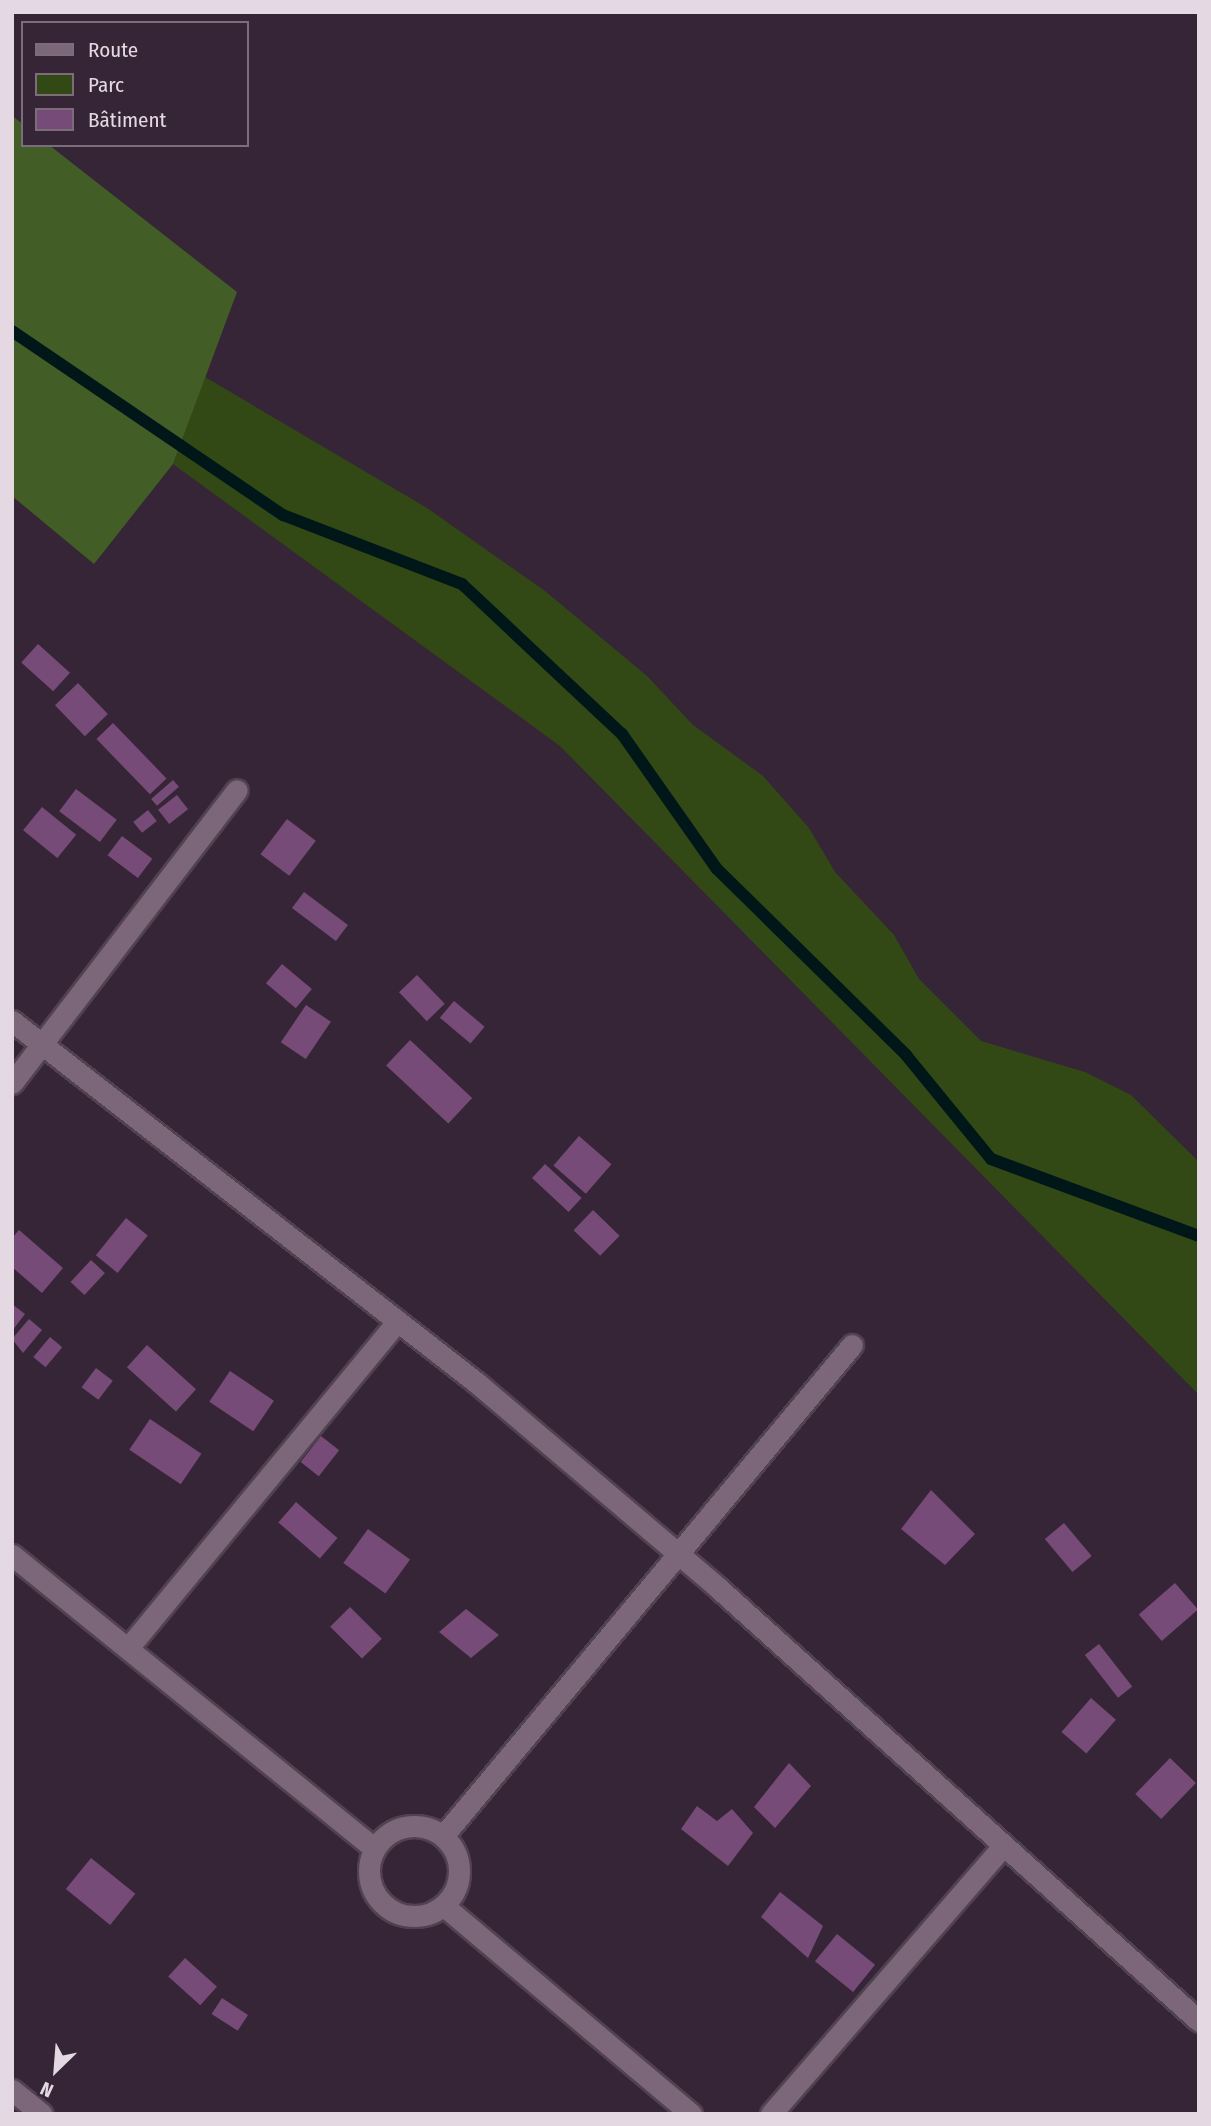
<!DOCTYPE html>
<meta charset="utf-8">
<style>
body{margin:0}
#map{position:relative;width:1211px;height:2126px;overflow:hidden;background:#362536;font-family:"Fira Sans Condensed",sans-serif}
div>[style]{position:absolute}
.green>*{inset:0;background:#324916}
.forest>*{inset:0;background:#435d26}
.stream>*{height:12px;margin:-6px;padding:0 6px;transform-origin:6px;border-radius:6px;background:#001719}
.building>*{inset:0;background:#774b78;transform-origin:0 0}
.roads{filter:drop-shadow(2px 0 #514251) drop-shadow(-2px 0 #514251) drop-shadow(0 2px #514251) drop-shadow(0 -2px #514251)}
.street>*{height:21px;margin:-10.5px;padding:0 10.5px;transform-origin:10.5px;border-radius:10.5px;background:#7b667a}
.street>.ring{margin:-10.5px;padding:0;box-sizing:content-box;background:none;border:21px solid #7b667a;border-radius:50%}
span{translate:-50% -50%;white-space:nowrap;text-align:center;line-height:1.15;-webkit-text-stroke:5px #362536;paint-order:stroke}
.frame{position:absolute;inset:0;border:14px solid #e4d8e3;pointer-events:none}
.legend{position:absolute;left:21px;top:21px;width:228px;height:126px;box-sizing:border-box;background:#362536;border:2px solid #7c6d7b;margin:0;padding:9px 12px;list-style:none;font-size:21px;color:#e4d8e3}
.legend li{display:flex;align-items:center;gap:14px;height:35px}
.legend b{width:35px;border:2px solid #7c6d7b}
.north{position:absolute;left:21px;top:2035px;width:70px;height:70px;-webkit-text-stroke:5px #362536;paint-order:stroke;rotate:205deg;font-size:19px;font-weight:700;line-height:28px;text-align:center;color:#e4d8e3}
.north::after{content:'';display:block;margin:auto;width:24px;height:32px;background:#e4d8e3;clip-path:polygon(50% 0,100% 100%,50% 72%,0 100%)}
</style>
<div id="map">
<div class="green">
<div style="clip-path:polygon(205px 377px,427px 508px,545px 591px,647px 676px,693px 725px,763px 776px,809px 828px,835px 872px,894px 935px,919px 979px,981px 1041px,1085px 1072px,1131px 1095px,1199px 1162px,1199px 1395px,560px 746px,173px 464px)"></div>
</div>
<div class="forest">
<div style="clip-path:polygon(12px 116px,23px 124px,23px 145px,49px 145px,237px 292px,173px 464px,94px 564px,12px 496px)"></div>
</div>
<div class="stream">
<div style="left:12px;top:331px;width:328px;rotate:34.2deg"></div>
<div style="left:283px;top:515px;width:192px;rotate:21.1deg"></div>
<div style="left:462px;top:584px;width:219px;rotate:43.2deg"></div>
<div style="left:622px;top:734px;width:165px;rotate:54.9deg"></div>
<div style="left:717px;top:869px;width:265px;rotate:44.5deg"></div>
<div style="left:906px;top:1055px;width:134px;rotate:50.7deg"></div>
<div style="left:991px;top:1159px;width:222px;rotate:20.3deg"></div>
</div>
<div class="building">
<div style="left:38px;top:644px;width:43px;height:25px;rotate:42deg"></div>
<div style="left:78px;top:683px;width:43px;height:32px;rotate:46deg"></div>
<div style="left:113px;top:723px;width:77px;height:23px;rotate:46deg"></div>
<div style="left:173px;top:780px;width:9px;height:29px;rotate:49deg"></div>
<div style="left:76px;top:789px;width:51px;height:28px;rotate:37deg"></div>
<div style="left:177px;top:795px;width:18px;height:24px;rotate:52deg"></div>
<div style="left:42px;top:807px;width:44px;height:30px;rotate:39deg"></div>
<div style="left:148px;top:810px;width:14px;height:19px;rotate:51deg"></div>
<div style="left:287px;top:819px;width:36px;height:44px;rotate:37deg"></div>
<div style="left:122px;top:836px;width:38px;height:24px;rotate:37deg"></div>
<div style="left:304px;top:892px;width:55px;height:20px;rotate:37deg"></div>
<div style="left:282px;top:964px;width:39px;height:25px;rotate:40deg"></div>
<div style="left:417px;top:975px;width:40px;height:25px;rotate:46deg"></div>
<div style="left:454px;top:1001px;width:40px;height:22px;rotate:40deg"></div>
<div style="left:306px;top:1005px;width:30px;height:45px;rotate:34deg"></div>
<div style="left:410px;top:1040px;width:85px;height:35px;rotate:43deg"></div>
<div style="left:579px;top:1136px;width:43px;height:39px;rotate:41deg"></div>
<div style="left:545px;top:1164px;width:50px;height:19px;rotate:43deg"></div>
<div style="left:593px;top:1210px;width:37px;height:28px;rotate:44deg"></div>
<div style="left:126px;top:1218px;width:28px;height:48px;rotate:39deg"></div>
<div style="clip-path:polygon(19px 1230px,63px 1268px,42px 1293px,12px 1267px,12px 1238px)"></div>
<div style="left:91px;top:1260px;width:19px;height:30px;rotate:43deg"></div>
<div style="clip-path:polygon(12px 1304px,25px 1314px,12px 1331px)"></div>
<div style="clip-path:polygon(29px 1319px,42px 1330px,23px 1353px,12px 1339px)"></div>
<div style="left:50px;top:1337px;width:16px;height:26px;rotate:40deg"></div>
<div style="left:147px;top:1345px;width:66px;height:30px;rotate:42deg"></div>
<div style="left:96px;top:1368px;width:21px;height:24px;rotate:37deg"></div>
<div style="left:230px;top:1371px;width:53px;height:37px;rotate:34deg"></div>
<div style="left:150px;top:1419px;width:62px;height:37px;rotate:34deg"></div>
<div style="left:321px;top:1436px;width:23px;height:33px;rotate:38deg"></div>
<div style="clip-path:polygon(931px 1490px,975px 1534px,945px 1565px,901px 1529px)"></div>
<div style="left:296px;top:1502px;width:55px;height:27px;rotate:41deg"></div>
<div style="left:1064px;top:1523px;width:43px;height:25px;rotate:50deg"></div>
<div style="left:368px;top:1529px;width:52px;height:42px;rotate:36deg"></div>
<div style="left:1175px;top:1583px;width:35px;height:48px;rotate:49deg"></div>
<div style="left:350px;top:1607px;width:45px;height:28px;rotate:45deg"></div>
<div style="clip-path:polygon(466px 1609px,499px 1635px,471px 1658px,439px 1632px)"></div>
<div style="left:1099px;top:1644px;width:54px;height:18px;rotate:52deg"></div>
<div style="left:1091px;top:1698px;width:33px;height:45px;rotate:41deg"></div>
<div style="left:1170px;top:1758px;width:36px;height:50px;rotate:44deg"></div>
<div style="clip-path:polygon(789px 1763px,811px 1786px,775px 1828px,754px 1807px)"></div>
<div style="clip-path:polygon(697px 1806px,717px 1821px,732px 1809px,753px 1833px,728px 1866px,681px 1829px)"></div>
<div style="left:91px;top:1858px;width:57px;height:40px;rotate:39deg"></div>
<div style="clip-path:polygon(780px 1892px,823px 1926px,808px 1958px,761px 1917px)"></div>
<div style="left:837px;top:1934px;width:49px;height:35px;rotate:39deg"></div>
<div style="left:185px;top:1958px;width:43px;height:25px;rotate:42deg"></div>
<div style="left:222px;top:1998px;width:31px;height:19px;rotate:33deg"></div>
</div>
<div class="roads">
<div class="street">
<div style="left:12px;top:1021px;width:589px;rotate:37.9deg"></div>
<div style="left:477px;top:1383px;width:314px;rotate:40.3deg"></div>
<div style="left:716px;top:1586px;width:650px;rotate:42.01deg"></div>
<div style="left:12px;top:1083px;width:369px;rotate:-52.5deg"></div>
<div style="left:12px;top:1555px;width:466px;rotate:39deg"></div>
<div style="left:128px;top:1648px;width:424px;rotate:-50.5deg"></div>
<div class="ring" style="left:369px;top:1826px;width:69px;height:69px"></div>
<div style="left:443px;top:1836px;width:639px;rotate:-50.21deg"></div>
<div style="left:444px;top:1906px;width:323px;rotate:40.1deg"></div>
<div style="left:12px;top:2090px;width:38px;rotate:39deg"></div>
<div style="left:771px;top:2114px;width:354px;rotate:-49.1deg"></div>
</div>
</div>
<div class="frame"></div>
<ul class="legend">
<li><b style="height:9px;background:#7b667a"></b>Route</li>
<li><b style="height:19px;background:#324916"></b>Parc</li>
<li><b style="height:19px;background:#774b78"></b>Bâtiment</li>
</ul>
<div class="north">N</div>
</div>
